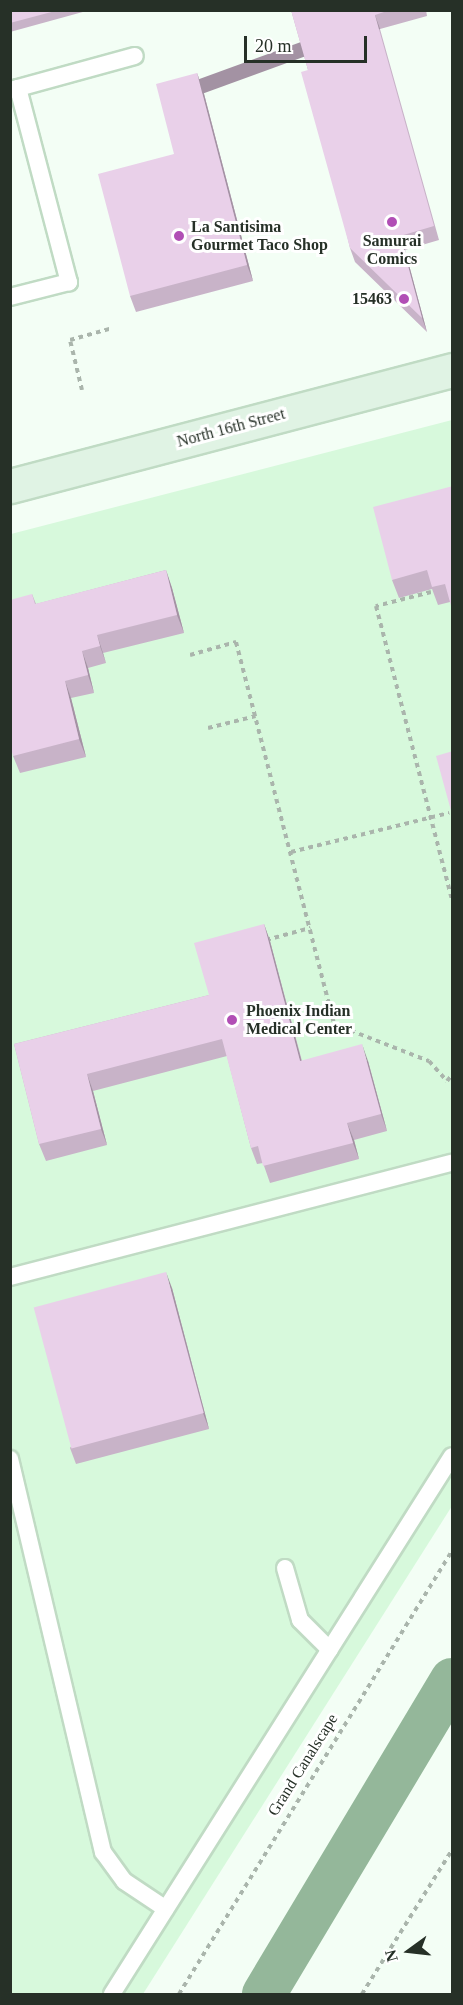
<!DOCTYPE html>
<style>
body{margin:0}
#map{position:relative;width:463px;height:2005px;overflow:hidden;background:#f3fef5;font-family:"Times New Roman",serif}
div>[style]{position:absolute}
.built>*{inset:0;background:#d7f9dc}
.canal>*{height:44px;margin:-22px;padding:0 22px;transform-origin:22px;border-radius:22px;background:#94b79a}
.path>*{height:4px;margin-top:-2px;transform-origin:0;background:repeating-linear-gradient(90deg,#aab5ac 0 4.5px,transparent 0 9px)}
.roads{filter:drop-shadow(2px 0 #c0dbc4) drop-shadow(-2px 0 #c0dbc4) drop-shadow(0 2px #c0dbc4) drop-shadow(0 -2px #c0dbc4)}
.lane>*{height:16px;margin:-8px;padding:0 8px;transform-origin:8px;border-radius:8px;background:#fff}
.secondary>*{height:33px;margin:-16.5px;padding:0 16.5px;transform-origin:16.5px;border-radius:16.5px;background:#e0f3e4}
.wall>*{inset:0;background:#c8b3c8}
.shaded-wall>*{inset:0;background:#a392a3;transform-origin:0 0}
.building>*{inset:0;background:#e9d0e9;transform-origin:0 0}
.dots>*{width:16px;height:16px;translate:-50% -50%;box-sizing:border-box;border:3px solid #fff;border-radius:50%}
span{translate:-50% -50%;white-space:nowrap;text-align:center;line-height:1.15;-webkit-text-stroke:6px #fff;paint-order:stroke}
.poi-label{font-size:16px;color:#263027;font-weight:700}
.left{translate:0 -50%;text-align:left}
.right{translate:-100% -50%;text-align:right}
.street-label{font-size:16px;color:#263027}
.frame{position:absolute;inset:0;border:12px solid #263027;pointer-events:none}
.north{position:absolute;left:379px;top:1921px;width:60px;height:60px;-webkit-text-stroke:4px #fff;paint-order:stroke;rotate:255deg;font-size:16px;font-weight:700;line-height:24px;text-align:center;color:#263027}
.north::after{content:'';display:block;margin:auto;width:21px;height:27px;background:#263027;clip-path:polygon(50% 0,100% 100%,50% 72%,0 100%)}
.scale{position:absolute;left:244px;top:36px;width:123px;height:27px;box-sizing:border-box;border:3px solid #263027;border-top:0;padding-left:8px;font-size:18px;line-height:21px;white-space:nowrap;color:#263027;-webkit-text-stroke:4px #fff;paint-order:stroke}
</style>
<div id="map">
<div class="built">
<div style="clip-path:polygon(452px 420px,452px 1506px,143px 1994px,11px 1994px,11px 534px)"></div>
</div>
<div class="canal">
<div style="left:264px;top:1994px;width:366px;rotate:-59.1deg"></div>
</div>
<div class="path">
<div style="left:82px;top:390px;width:51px;rotate:-103.5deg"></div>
<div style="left:70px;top:340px;width:41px;rotate:-15.8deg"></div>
<div style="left:431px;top:592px;width:57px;rotate:165.7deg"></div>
<div style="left:376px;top:606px;width:304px;rotate:75.5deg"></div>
<div style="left:190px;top:655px;width:48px;rotate:-15.8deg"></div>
<div style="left:236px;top:642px;width:394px;rotate:75.6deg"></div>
<div style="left:334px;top:1024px;width:102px;rotate:21.3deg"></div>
<div style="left:429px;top:1061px;width:27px;rotate:48deg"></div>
<div style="left:447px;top:1081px;width:8px;rotate:-50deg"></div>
<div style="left:208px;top:728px;width:49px;rotate:-14deg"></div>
<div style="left:291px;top:852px;width:163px;rotate:-13.9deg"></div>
<div style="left:266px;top:940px;width:46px;rotate:-15.3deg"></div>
<div style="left:179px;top:1994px;width:520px;rotate:-58.36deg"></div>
<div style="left:362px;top:1994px;width:170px;rotate:-58deg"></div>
</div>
<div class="roads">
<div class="lane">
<div style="left:18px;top:88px;width:121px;rotate:-15.3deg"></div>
<div style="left:10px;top:90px;width:8px;rotate:-14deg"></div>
<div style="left:18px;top:88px;width:201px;rotate:75.3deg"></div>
<div style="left:69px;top:282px;width:61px;rotate:165.7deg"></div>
<div style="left:10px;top:1277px;width:456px;rotate:-14.5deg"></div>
<div style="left:10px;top:1459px;width:404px;rotate:76.7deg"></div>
<div style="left:103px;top:1852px;width:36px;rotate:54deg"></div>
<div style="left:124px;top:1881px;width:50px;rotate:33.7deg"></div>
<div style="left:285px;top:1568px;width:54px;rotate:73.9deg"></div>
<div style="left:300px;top:1620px;width:42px;rotate:45deg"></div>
<div style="left:112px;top:1994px;width:636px;rotate:-57.71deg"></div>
</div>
<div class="secondary">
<div style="left:10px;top:486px;width:457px;rotate:-14.7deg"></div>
</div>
</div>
<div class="wall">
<div style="clip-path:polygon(10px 10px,90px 10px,10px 32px)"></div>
<div style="clip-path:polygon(291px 10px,426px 10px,427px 16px,380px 29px,439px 240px,405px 250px,427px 332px,355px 262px,350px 248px,308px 70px)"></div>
<div style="clip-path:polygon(197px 73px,203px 90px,253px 281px,136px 312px,130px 296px,174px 154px)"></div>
<div style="clip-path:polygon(453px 486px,450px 602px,438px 605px,432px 589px,399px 598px,392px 580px)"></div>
<div style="clip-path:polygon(166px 570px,172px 588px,184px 633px,103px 653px,106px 663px,88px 668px,94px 693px,71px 698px,86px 757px,20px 773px,13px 756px,32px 594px,36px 604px)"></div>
<div style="clip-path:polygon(264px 924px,270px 941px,302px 1061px,368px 1061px,387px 1131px,354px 1140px,359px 1159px,270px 1183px,263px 1163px,257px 1164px,251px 1148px,227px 1056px,93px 1091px,107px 1145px,46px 1161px,39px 1144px,14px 1044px,209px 995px)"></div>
<div style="clip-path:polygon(172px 1288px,209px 1429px,76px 1464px,70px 1448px)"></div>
</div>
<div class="shaded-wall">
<div style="left:375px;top:15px;width:15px;height:219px;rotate:70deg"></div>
<div style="clip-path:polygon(197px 73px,203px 90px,253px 281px,247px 265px)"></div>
<div style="clip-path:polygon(400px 236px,405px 250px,427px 332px,422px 318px)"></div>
<div style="clip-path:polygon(166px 570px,172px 588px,184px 633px,177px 615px)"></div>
<div style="clip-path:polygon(97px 635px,103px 653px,106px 663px,100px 646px)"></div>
<div style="clip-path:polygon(82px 651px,88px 668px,94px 693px,88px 675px)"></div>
<div style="clip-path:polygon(65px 681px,71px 698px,86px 757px,79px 739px)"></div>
<div style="clip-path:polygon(264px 924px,270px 941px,306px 1078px,300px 1061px)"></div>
<div style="clip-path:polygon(362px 1044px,368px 1061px,387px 1131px,381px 1114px)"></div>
<div style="clip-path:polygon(87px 1074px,93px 1091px,107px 1145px,101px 1129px)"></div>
<div style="clip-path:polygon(347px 1123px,354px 1140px,359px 1159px,353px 1143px)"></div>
<div style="clip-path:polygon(166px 1272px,172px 1288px,209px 1429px,203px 1413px)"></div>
</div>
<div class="building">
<div style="clip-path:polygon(10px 10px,59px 10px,10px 23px)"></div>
<div style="clip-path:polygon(291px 10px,390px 10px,375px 15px,434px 226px,400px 236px,422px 318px,350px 248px,301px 72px,308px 70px)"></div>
<div style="clip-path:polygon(197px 73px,247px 265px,130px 296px,98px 174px,174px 154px,156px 84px)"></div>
<div style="clip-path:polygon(453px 486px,453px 613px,445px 584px,432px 587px,427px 570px,392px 580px,373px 507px)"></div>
<div style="clip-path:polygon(166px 570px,177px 615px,97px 635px,100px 646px,82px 651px,88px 675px,65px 681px,79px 739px,13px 756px,10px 745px,10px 600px,32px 594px,35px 604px)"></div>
<div style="clip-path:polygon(453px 751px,453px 818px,436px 756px)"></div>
<div style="clip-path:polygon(264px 924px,300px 1061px,362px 1044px,381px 1114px,347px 1123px,353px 1143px,263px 1166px,258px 1146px,251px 1148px,222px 1039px,87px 1074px,101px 1129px,39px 1144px,14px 1044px,209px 995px,194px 943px)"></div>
<div style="left:166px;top:1272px;width:146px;height:137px;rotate:75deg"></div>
</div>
<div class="dots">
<div style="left:392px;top:222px;background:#b14eb5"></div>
<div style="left:179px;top:236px;background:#b14eb5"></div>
<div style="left:404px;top:299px;background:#b14eb5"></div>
<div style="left:232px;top:1020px;background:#b14eb5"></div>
</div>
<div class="poi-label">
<span class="left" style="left:191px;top:236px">La Santisima<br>Gourmet Taco Shop</span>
<span style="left:392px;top:250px">Samurai<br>Comics</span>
<span class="right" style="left:392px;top:299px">15463</span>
<span class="left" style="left:246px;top:1020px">Phoenix Indian<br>Medical Center</span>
</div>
<div class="street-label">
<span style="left:231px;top:428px;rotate:-15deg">North 16th Street</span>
<span style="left:303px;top:1765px;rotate:-58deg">Grand Canalscape</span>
</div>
<div class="frame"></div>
<div class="north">N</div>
<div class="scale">20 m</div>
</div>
